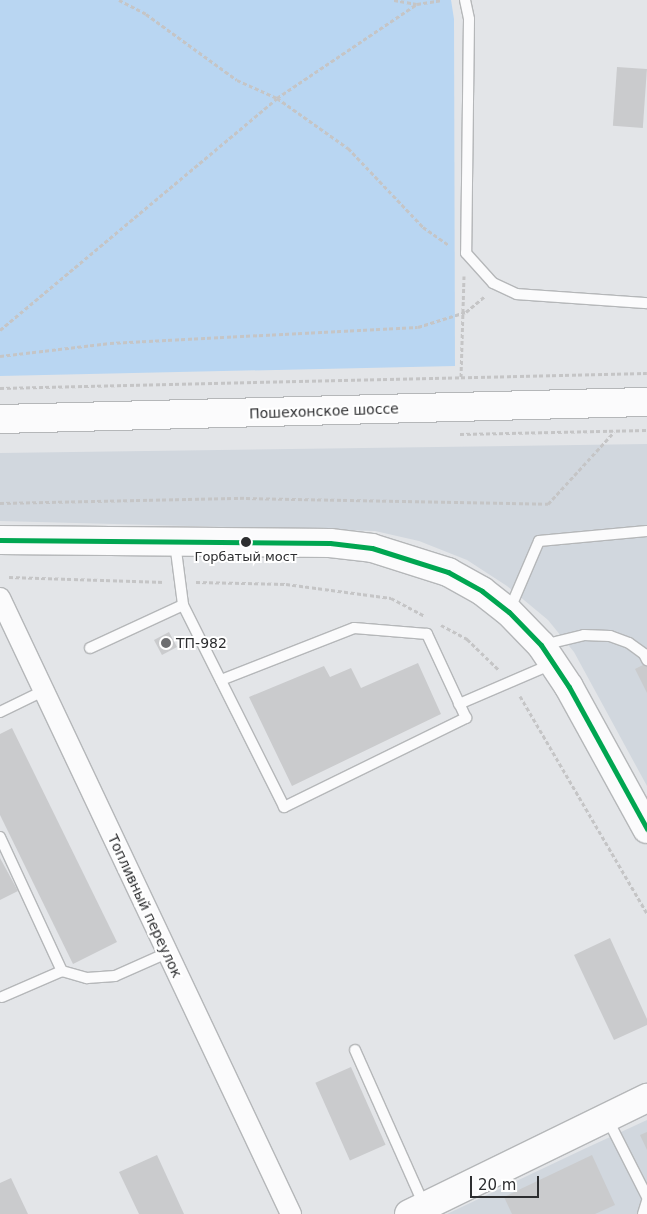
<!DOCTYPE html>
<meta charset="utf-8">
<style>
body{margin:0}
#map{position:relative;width:647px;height:1214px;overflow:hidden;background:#e3e5e8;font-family:"DejaVu Sans",sans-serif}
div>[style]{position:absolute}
.built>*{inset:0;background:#d1d7de}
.green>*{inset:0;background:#b9d6f2}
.building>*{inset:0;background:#cacbcd;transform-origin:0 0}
.path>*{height:3px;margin-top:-1.5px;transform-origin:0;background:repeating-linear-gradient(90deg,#c5c5c6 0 4px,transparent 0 6.5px)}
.roads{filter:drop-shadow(1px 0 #b5b7b9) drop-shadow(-1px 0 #b5b7b9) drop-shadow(0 1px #b5b7b9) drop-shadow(0 -1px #b5b7b9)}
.lane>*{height:10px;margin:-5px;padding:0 5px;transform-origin:5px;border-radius:5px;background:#fbfbfc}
.street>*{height:20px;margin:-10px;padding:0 10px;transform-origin:10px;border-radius:10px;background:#fbfbfc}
.secondary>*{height:28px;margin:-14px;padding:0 14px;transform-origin:14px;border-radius:14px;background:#fbfbfc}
.bus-1>*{height:5px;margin:-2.5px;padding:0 2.5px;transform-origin:2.5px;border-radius:2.5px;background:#00a651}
.dots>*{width:14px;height:14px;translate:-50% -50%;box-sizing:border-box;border:2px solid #fff;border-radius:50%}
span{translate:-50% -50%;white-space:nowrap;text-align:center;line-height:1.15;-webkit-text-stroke:4px #fff;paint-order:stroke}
.bus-label{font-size:13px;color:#2d2e30}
.street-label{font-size:14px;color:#2d2e30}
.poi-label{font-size:14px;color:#2d2e30}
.left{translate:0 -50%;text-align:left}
.scale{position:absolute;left:470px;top:1176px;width:69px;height:22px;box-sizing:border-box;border:2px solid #2d2e30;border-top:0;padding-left:6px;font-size:15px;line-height:18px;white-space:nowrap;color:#2d2e30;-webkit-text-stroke:4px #fff;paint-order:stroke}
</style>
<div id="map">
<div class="built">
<div style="clip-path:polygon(647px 444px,647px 786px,574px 652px,548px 620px,507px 586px,467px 560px,419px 541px,375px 531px,0 521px,0 453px)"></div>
<div style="clip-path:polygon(647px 1120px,647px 1214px,447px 1214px,584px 1149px)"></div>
</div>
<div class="green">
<div style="clip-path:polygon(0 0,451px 0,454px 19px,455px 366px,0 376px)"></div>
</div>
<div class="building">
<div style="left:617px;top:67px;width:30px;height:59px;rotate:4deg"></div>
<div style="left:169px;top:632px;width:17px;height:17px;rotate:62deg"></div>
<div style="clip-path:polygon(418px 663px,441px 714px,292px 786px,249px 697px,324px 666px,330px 677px,351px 668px,361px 688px)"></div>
<div style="clip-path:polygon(647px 663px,647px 693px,635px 669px)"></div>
<div style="clip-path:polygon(12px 728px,117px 942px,73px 964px,0 815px,0 734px)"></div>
<div style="clip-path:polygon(0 858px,18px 891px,0 900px)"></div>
<div style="clip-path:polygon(610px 938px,647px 1019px,647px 1025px,614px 1040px,574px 955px)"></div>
<div style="left:351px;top:1067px;width:85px;height:39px;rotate:66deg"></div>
<div style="clip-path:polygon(647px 1132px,647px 1150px,640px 1135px)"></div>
<div style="clip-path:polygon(157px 1155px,184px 1214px,139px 1214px,119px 1172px)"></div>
<div style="clip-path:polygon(592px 1155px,615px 1205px,595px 1214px,512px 1214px,504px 1197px)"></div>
<div style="clip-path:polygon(11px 1178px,28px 1214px,0 1214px,0 1183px)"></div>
</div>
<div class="path">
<div style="left:119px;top:0;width:30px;rotate:27deg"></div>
<div style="left:146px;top:14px;width:112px;rotate:36deg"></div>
<div style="left:237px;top:80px;width:44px;rotate:24.2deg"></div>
<div style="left:277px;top:98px;width:87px;rotate:35.2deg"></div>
<div style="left:348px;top:148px;width:109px;rotate:46.5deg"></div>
<div style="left:423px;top:227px;width:32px;rotate:35deg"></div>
<div style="left:394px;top:0;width:23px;rotate:10deg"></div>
<div style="left:417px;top:4px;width:26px;rotate:-9deg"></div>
<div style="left:0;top:330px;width:361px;rotate:-39.9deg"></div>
<div style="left:277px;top:98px;width:169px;rotate:-33.9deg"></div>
<div style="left:0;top:356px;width:111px;rotate:-6.7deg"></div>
<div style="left:110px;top:343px;width:308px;rotate:-3deg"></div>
<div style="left:418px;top:327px;width:50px;rotate:-17.4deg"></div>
<div style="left:466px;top:312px;width:25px;rotate:-40deg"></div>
<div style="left:461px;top:377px;width:101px;rotate:-88.3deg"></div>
<div style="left:0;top:388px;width:647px;rotate:-1.33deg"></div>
<div style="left:460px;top:434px;width:187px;rotate:-1.2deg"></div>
<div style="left:0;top:503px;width:246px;rotate:-1.2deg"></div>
<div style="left:246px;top:498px;width:302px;rotate:1.1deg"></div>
<div style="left:548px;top:504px;width:98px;rotate:-47.5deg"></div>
<div style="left:9px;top:577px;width:156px;rotate:1.8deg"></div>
<div style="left:196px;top:582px;width:90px;rotate:1.3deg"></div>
<div style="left:286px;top:584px;width:106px;rotate:7.6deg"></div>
<div style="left:391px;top:598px;width:38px;rotate:28deg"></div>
<div style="left:441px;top:625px;width:30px;rotate:28deg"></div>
<div style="left:467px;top:639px;width:45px;rotate:44.1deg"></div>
<div style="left:520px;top:696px;width:251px;rotate:59.7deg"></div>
</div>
<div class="roads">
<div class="lane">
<div style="left:465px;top:0;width:19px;rotate:78deg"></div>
<div style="left:469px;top:19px;width:234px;rotate:90.7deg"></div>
<div style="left:466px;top:253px;width:40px;rotate:48deg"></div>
<div style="left:493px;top:283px;width:26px;rotate:25deg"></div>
<div style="left:517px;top:294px;width:130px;rotate:4deg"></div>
<div style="left:175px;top:543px;width:63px;rotate:82.6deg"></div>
<div style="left:183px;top:605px;width:226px;rotate:63.4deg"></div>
<div style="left:284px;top:807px;width:203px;rotate:-26.1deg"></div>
<div style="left:466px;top:718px;width:93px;rotate:-114.9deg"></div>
<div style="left:427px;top:634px;width:73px;rotate:-175.3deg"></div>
<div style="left:354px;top:628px;width:143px;rotate:158.6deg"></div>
<div style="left:509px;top:611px;width:76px;rotate:-66.8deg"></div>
<div style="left:539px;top:541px;width:108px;rotate:-5.3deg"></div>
<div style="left:543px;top:645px;width:42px;rotate:-13.7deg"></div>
<div style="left:584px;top:635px;width:26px;rotate:2deg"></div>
<div style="left:610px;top:636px;width:20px;rotate:20deg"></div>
<div style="left:629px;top:643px;width:19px;rotate:36deg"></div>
<div style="left:644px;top:654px;width:7px;rotate:63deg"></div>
<div style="left:90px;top:648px;width:102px;rotate:-24.8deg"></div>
<div style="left:459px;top:704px;width:101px;rotate:-23.3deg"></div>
<div style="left:0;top:712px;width:48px;rotate:-26deg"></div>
<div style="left:0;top:837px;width:148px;rotate:65.2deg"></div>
<div style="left:2px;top:997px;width:65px;rotate:-23.4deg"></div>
<div style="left:62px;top:971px;width:26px;rotate:16deg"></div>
<div style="left:87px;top:978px;width:28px;rotate:-4deg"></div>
<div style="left:115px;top:976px;width:57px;rotate:-23.9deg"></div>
<div style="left:355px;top:1050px;width:170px;rotate:66deg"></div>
<div style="left:607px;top:1118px;width:89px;rotate:63.1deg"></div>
<div style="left:643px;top:1214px;width:14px;rotate:-73deg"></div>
</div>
<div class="street">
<div style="left:0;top:598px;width:681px;rotate:64.71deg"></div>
</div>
<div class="secondary">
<div style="left:0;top:419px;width:647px;rotate:-1.51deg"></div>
<div style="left:0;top:540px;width:330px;rotate:0.5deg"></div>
<div style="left:330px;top:543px;width:42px;rotate:6.8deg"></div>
<div style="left:372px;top:548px;width:80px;rotate:17.5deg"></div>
<div style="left:448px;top:572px;width:39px;rotate:29deg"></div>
<div style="left:482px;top:591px;width:34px;rotate:38deg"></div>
<div style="left:509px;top:612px;width:46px;rotate:45.9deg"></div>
<div style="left:541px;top:645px;width:50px;rotate:56.3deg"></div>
<div style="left:569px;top:687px;width:162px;rotate:61.2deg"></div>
<div style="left:409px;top:1214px;width:265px;rotate:-26deg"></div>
</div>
</div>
<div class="bus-1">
<div style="left:0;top:540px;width:330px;rotate:0.5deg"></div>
<div style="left:330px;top:543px;width:42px;rotate:6.8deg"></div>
<div style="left:372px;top:548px;width:80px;rotate:17.5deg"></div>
<div style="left:448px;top:572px;width:39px;rotate:29deg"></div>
<div style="left:482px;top:591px;width:34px;rotate:38deg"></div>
<div style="left:509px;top:612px;width:46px;rotate:45.9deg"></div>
<div style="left:541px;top:645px;width:50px;rotate:56.3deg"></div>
<div style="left:569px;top:687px;width:162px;rotate:61.2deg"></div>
</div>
<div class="dots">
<div style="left:246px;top:542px;background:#2d2e30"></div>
<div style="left:166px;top:643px;background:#6d6e70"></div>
</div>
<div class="bus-label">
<span style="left:246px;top:557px">Горбатый мост</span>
</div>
<div class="street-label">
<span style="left:324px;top:411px;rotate:-2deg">Пошехонское шоссе</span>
<span style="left:145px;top:906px;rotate:65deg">Топливный переулок</span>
</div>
<div class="poi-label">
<span class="left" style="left:176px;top:643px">ТП-982</span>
</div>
<div class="scale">20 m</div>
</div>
